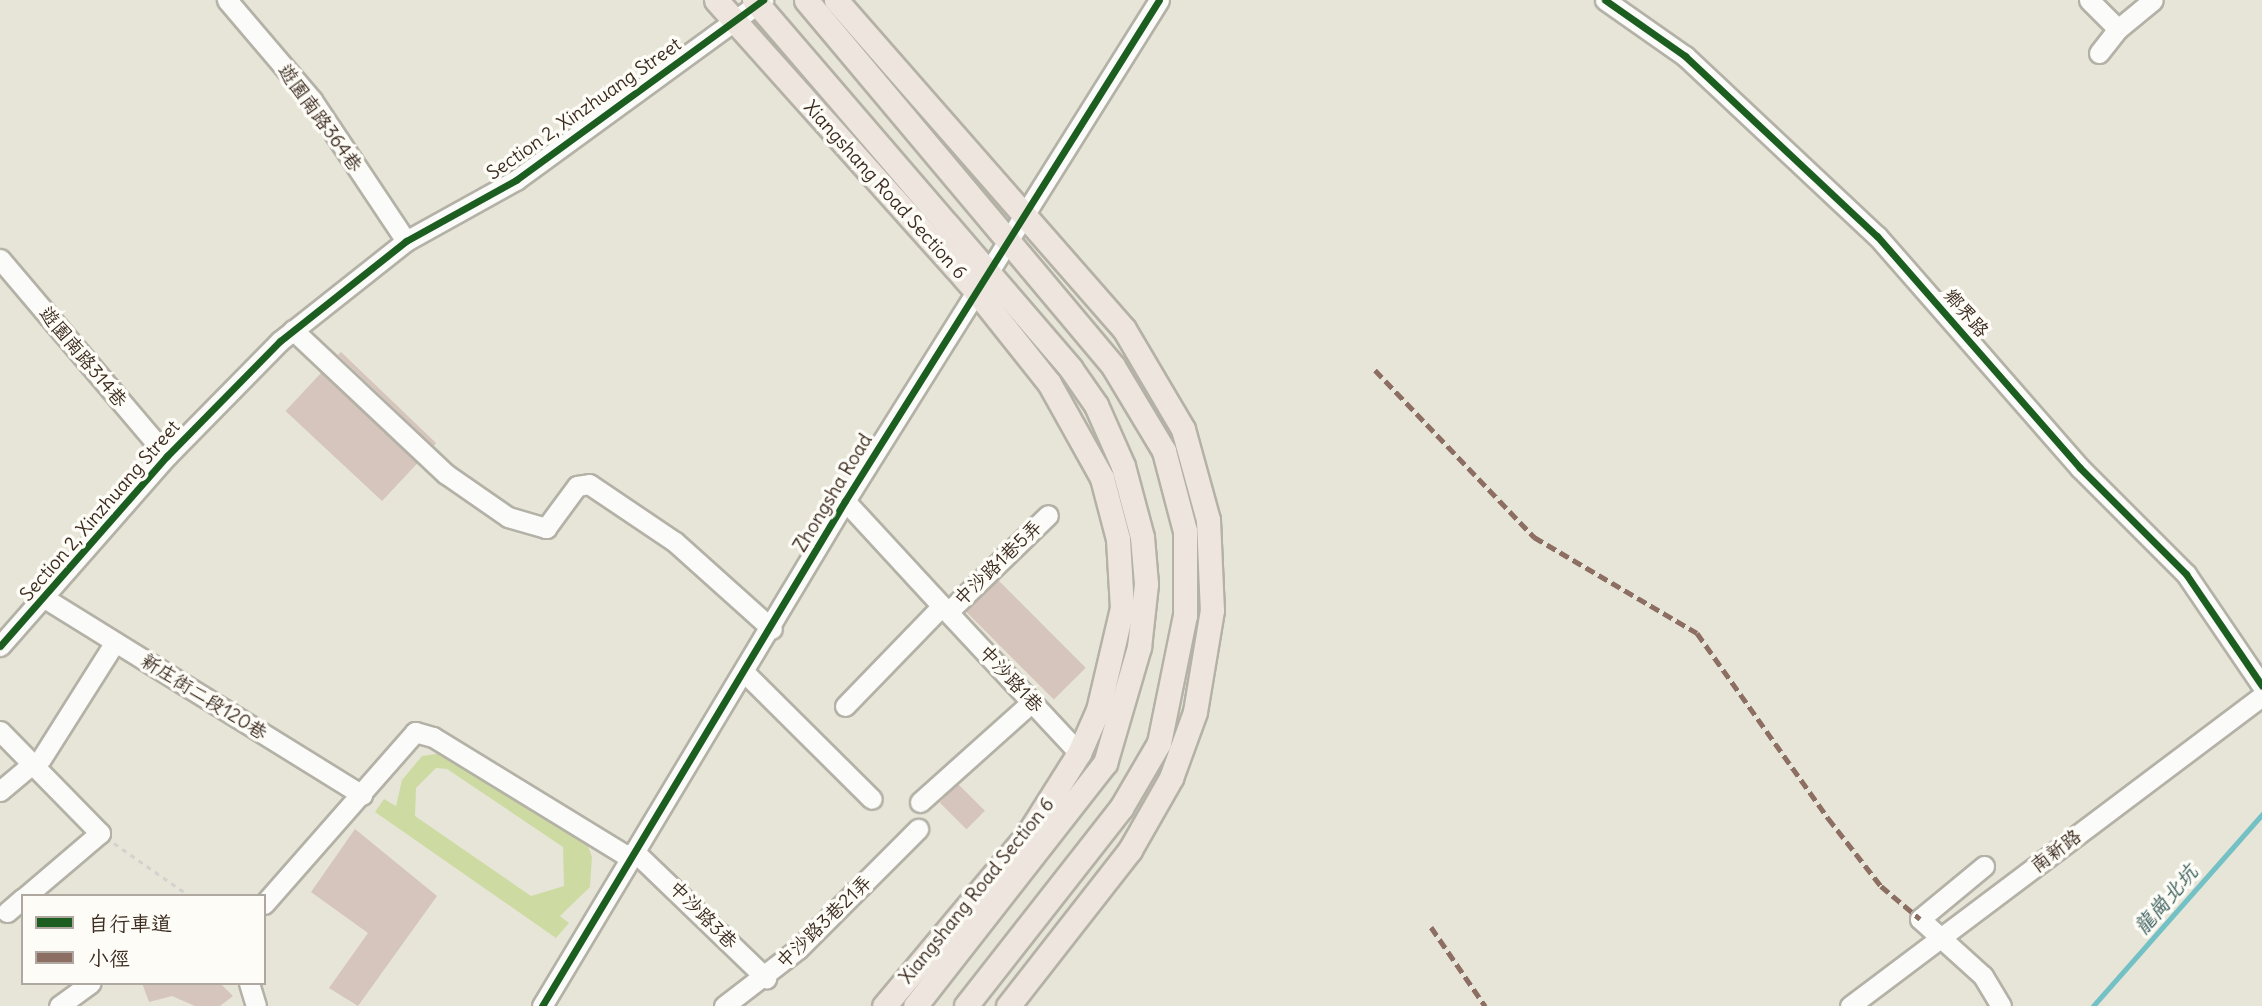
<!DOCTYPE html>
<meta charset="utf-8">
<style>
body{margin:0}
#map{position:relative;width:2262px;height:1006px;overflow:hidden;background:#e7e5d7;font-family:Delius,"LXGW WenKai TC",sans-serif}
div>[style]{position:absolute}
.green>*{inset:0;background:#cddba3}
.stream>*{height:5px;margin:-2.5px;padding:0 2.5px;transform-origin:2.5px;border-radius:2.5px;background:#73c0c5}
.building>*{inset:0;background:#d5c5bc;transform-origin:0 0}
.path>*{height:2.5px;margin-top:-1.25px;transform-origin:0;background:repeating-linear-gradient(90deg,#d3d2ce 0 5px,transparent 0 10px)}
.roads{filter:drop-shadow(2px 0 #b4b1a7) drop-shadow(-2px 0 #b4b1a7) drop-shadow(0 2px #b4b1a7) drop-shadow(0 -2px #b4b1a7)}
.minor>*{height:19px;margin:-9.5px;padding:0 9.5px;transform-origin:9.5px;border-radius:9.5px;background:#fbfbf9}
.major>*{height:23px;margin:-11.5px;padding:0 11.5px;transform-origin:11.5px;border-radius:11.5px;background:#eee6de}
.quiet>*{height:5px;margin-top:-2.5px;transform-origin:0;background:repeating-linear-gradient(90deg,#8d6e63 0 10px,transparent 0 15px)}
.cycleway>*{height:7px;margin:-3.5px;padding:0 3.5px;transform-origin:3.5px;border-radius:3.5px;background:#1b5e20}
span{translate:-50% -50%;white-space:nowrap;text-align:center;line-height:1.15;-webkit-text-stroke:7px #fdfcf7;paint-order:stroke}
.street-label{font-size:19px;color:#3b2a1e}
.water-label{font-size:21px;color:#3d605e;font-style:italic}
.legend{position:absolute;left:21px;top:894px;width:245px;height:91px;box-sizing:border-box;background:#fdfcf7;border:2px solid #afa8a0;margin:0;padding:9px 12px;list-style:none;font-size:21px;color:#3b2a1e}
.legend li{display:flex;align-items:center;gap:14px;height:35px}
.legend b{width:35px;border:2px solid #afa8a0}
</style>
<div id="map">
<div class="green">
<div style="clip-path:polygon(evenodd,449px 752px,586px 841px,592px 857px,590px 887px,560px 916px,569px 923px,556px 938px,375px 812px,384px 799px,396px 806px,402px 780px,422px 756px,449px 752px,436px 768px,447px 769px,563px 847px,564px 886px,531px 896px,415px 816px,416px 788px,436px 768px)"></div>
</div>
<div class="stream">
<div style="left:2093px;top:1006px;width:256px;rotate:-48.6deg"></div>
</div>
<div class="building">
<div style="clip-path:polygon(341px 352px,436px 443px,434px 446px,338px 355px)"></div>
<div style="left:321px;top:373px;width:132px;height:52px;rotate:43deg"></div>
<div style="left:998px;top:580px;width:124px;height:45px;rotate:45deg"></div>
<div style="left:958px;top:784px;width:38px;height:26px;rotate:45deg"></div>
<div style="clip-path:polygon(355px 829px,437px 896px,358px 1006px,329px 988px,368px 933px,311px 892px)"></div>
<div style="clip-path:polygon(142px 983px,220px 983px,233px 996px,220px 1006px,195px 1006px,172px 996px,149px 1002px)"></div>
</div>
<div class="path">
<div style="left:114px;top:843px;width:93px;rotate:34.9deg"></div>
</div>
<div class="roads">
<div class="minor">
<div style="left:227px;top:0;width:131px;rotate:49.6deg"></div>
<div style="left:312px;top:100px;width:169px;rotate:56.3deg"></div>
<div style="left:1605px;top:0;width:98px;rotate:35deg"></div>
<div style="left:1685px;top:56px;width:263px;rotate:43.2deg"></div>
<div style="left:1877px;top:236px;width:308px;rotate:48.8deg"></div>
<div style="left:2080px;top:468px;width:150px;rotate:45deg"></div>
<div style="left:2186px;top:574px;width:135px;rotate:55.8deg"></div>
<div style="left:2089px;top:0;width:41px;rotate:45deg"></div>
<div style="left:2118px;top:29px;width:45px;rotate:-39.6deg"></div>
<div style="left:2099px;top:53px;width:31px;rotate:-52deg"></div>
<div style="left:0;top:259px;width:258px;rotate:49.7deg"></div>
<div style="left:293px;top:330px;width:210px;rotate:43.3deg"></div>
<div style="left:446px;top:474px;width:75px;rotate:34.7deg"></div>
<div style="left:508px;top:517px;width:40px;rotate:16deg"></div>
<div style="left:546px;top:528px;width:52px;rotate:-53.6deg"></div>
<div style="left:577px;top:486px;width:12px;rotate:-9deg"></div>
<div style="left:589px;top:484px;width:104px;rotate:34deg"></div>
<div style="left:675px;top:542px;width:130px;rotate:41.9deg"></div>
<div style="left:46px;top:599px;width:372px;rotate:31.8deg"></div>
<div style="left:942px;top:606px;width:201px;rotate:47deg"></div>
<div style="left:948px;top:612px;width:139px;rotate:-44.1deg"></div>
<div style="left:0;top:646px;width:253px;rotate:-48.7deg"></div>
<div style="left:167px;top:456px;width:161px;rotate:-45.5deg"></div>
<div style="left:280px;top:341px;width:161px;rotate:-38.4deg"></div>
<div style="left:406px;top:241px;width:126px;rotate:-29deg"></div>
<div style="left:516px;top:180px;width:306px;rotate:-36.1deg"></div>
<div style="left:746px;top:674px;width:177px;rotate:44.8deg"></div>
<div style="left:845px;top:706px;width:139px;rotate:-45.9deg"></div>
<div style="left:942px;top:606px;width:143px;rotate:-132.7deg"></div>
<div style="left:0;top:731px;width:143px;rotate:45.6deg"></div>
<div style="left:100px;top:833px;width:97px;rotate:139.6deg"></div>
<div style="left:41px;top:759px;width:138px;rotate:-57.7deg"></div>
<div style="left:0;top:791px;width:40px;rotate:-40deg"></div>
<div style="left:920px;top:802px;width:150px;rotate:-41.8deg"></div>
<div style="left:1984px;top:866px;width:83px;rotate:140.4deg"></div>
<div style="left:1920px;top:919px;width:85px;rotate:42.1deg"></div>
<div style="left:1983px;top:976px;width:35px;rotate:59deg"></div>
<div style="left:264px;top:904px;width:229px;rotate:-48.7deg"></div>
<div style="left:415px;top:732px;width:19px;rotate:16deg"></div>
<div style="left:433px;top:737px;width:224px;rotate:31.5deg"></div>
<div style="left:624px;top:854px;width:14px;rotate:4deg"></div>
<div style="left:638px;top:855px;width:178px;rotate:43.9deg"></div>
<div style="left:7px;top:912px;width:21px;rotate:-41deg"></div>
<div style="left:249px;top:983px;width:24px;rotate:73deg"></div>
<div style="left:59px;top:1006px;width:39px;rotate:-36deg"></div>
<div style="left:542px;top:1006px;width:589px;rotate:-59.04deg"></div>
<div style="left:845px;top:501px;width:591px;rotate:-57.92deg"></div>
<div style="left:724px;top:1006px;width:93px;rotate:-37.6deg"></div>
<div style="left:798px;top:949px;width:170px;rotate:-45deg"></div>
<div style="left:1850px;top:1006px;width:516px;rotate:-36.96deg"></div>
</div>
<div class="major">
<div style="left:716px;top:0;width:389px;rotate:48.2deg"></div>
<div style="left:975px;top:290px;width:119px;rotate:51.5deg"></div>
<div style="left:1049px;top:383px;width:109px;rotate:60.8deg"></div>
<div style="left:1102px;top:478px;width:63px;rotate:75.3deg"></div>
<div style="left:1118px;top:539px;width:69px;rotate:86.7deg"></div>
<div style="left:1122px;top:608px;width:105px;rotate:103.2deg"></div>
<div style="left:1098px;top:710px;width:47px;rotate:113.8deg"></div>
<div style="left:1079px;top:753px;width:96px;rotate:122.2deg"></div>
<div style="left:1028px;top:834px;width:224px;rotate:129.9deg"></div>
<div style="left:754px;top:0;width:486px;rotate:49.3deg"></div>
<div style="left:1071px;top:369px;width:44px;rotate:55.2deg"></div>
<div style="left:1096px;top:405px;width:67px;rotate:66.1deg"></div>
<div style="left:1123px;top:466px;width:73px;rotate:75deg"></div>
<div style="left:1142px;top:537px;width:47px;rotate:85.1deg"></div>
<div style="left:1146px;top:584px;width:63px;rotate:96.3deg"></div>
<div style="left:1139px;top:647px;width:121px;rotate:106.3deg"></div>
<div style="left:1105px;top:763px;width:308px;rotate:128deg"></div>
<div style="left:806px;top:0;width:478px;rotate:50deg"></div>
<div style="left:1113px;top:366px;width:99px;rotate:59deg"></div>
<div style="left:1164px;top:451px;width:83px;rotate:75.3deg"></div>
<div style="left:1185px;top:531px;width:84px;rotate:90deg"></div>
<div style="left:1185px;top:615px;width:131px;rotate:101.5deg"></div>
<div style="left:1159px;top:743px;width:75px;rotate:120.3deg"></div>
<div style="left:1121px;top:808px;width:251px;rotate:128.1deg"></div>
<div style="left:836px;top:0;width:437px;rotate:48.8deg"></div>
<div style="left:1124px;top:329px;width:116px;rotate:59.5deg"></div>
<div style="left:1183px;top:429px;width:94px;rotate:74.6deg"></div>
<div style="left:1208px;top:520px;width:90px;rotate:87.5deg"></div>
<div style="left:1212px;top:610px;width:103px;rotate:99.5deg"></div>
<div style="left:1195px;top:712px;width:70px;rotate:110deg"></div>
<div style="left:1171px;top:778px;width:83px;rotate:119.7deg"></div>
<div style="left:1130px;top:850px;width:198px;rotate:128deg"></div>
</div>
</div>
<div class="quiet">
<div style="left:1375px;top:370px;width:231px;rotate:46.4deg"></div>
<div style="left:1534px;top:537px;width:189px;rotate:30.5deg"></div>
<div style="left:1697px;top:633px;width:227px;rotate:54.7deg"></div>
<div style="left:1828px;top:818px;width:86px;rotate:52.1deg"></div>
<div style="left:1881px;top:886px;width:51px;rotate:40.2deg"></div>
<div style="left:1431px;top:927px;width:96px;rotate:55.6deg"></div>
</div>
<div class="cycleway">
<div style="left:1605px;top:0;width:98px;rotate:35deg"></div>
<div style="left:1685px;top:56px;width:263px;rotate:43.2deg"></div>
<div style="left:1877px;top:236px;width:308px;rotate:48.8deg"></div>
<div style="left:2080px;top:468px;width:150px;rotate:45deg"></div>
<div style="left:2186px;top:574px;width:135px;rotate:55.8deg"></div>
<div style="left:0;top:646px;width:253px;rotate:-48.7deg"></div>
<div style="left:167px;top:456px;width:161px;rotate:-45.5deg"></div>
<div style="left:280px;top:341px;width:161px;rotate:-38.4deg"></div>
<div style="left:406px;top:241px;width:126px;rotate:-29deg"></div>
<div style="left:516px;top:180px;width:306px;rotate:-36.1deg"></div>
<div style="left:542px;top:1006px;width:589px;rotate:-59.04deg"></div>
<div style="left:845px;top:501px;width:591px;rotate:-57.92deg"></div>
</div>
<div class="street-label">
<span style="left:584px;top:109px;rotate:-35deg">Section 2, Xinzhuang Street</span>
<span style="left:320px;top:118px;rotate:54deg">遊園南路364巷</span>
<span style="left:885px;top:190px;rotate:48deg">Xiangshang Road Section 6</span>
<span style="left:1966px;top:313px;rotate:49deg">鄉界路</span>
<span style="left:83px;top:357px;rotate:50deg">遊園南路314巷</span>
<span style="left:833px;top:493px;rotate:-59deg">Zhongsha Road</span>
<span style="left:100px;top:511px;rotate:-49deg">Section 2, Xinzhuang Street</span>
<span style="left:998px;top:563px;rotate:-44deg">中沙路1巷5弄</span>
<span style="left:1011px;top:679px;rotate:47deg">中沙路1巷</span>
<span style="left:204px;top:697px;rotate:32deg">新庄街二段120巷</span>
<span style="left:2056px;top:851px;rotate:-37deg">南新路</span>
<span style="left:977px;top:891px;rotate:-51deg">Xiangshang Road Section 6</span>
<span style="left:703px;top:915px;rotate:45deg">中沙路3巷</span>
<span style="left:824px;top:922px;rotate:-44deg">中沙路3巷21弄</span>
</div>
<div class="water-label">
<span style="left:2166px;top:900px;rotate:-49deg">龍崗北坑</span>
</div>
<ul class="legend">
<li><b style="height:9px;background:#1b5e20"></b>自行車道</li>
<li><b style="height:9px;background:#8d6e63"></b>小徑</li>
</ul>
</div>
